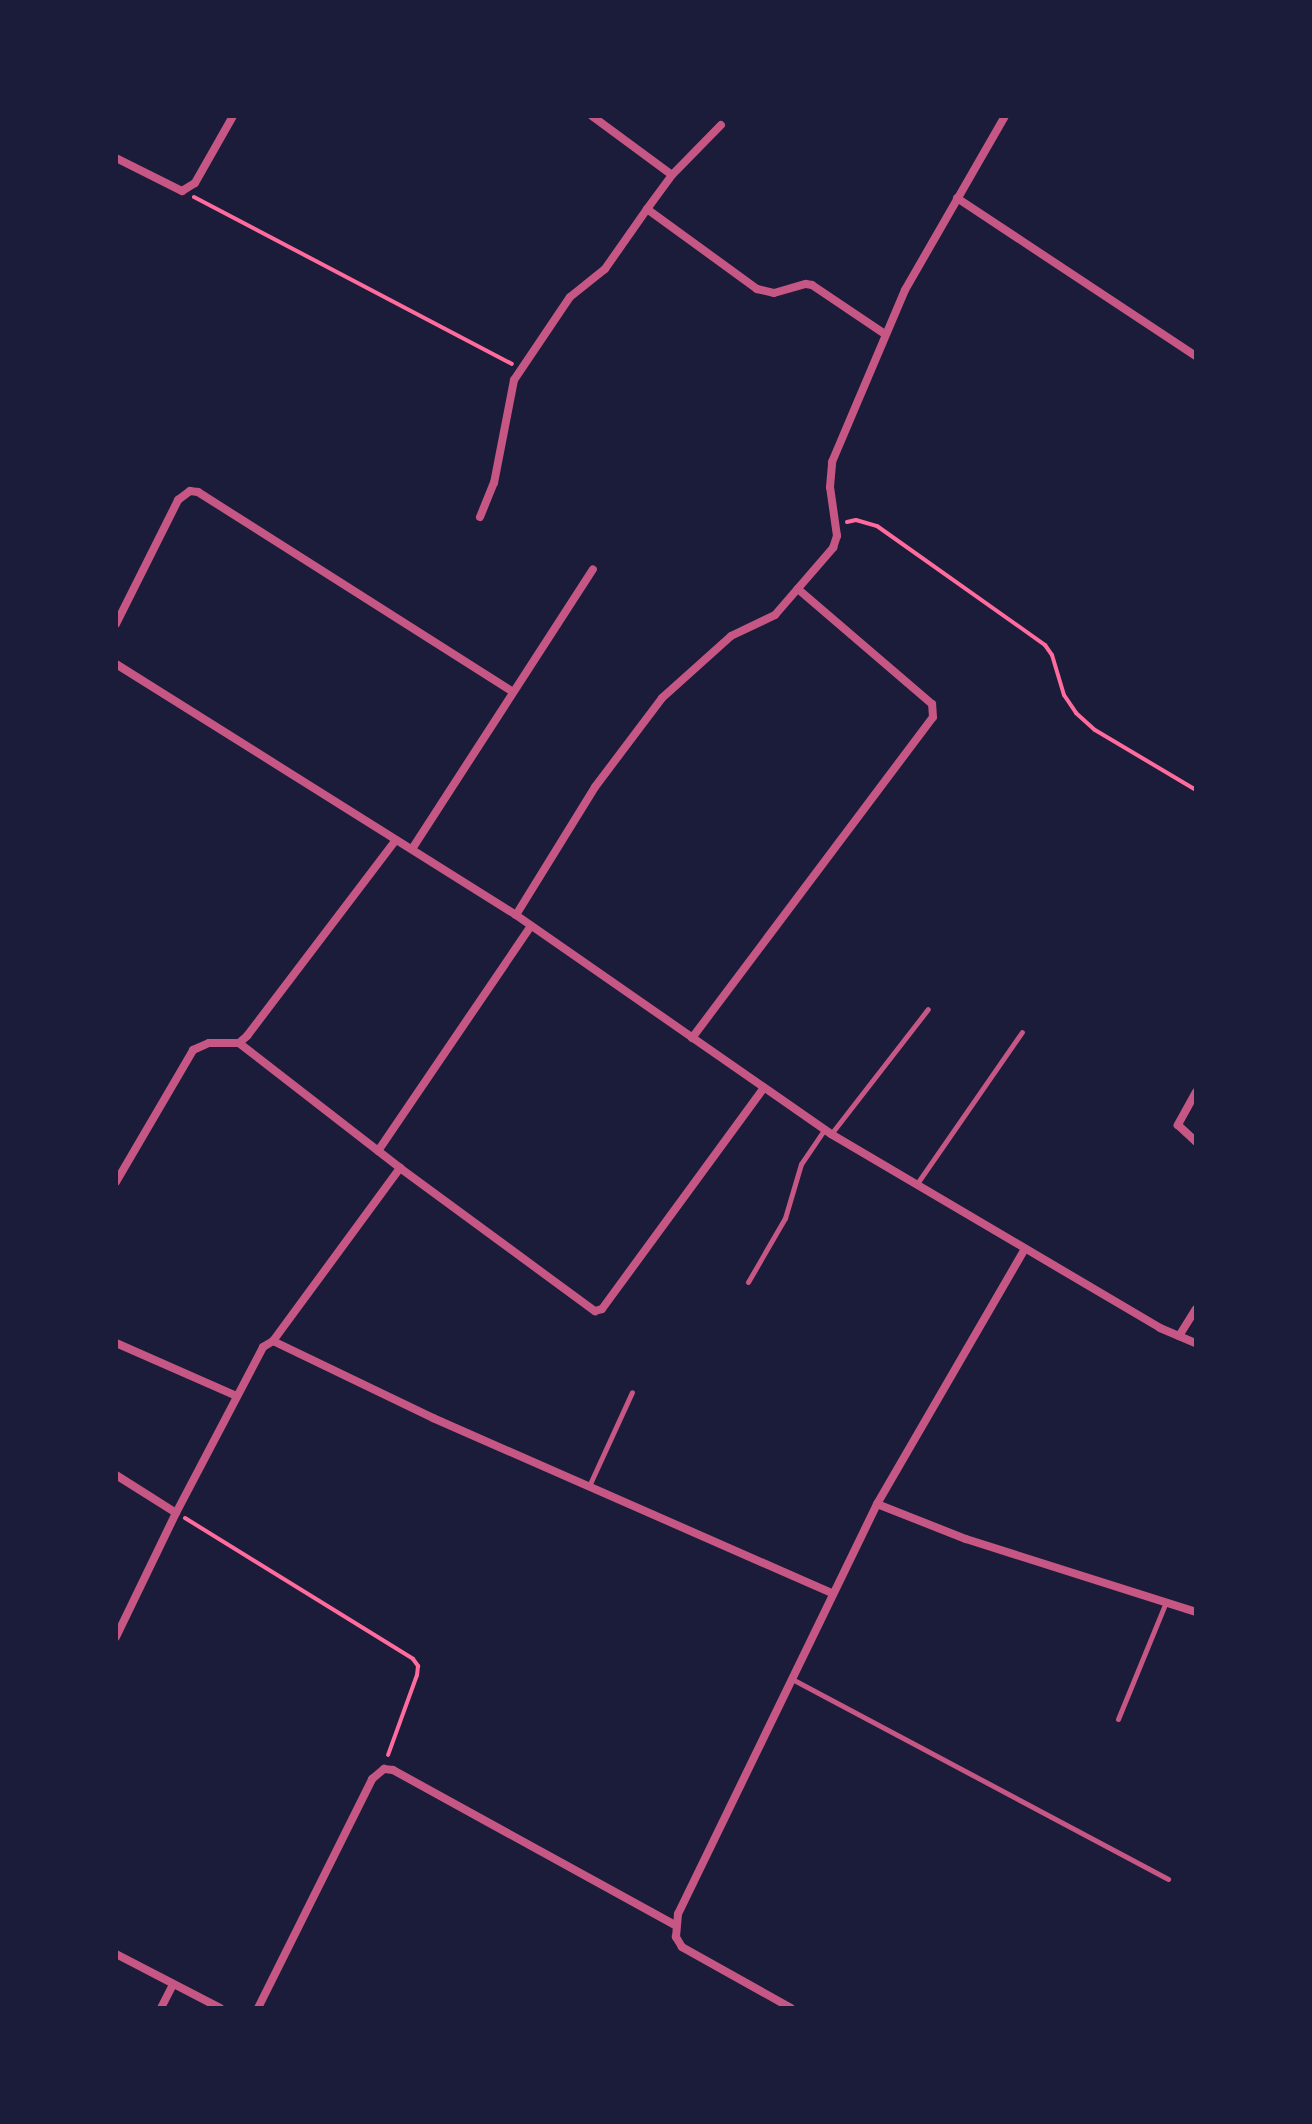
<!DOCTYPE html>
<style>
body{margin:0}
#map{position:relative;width:1312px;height:2124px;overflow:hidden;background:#1b1b3a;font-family:"IBM Plex Serif",serif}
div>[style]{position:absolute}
.path>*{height:4px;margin:-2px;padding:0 2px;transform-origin:2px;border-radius:2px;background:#ff6b9d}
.service>*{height:5px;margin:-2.5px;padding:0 2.5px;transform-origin:2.5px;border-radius:2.5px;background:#c65784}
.minor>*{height:8px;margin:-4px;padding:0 4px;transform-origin:4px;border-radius:4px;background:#c65784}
span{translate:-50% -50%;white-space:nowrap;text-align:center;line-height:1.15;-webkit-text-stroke:7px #1b1b3a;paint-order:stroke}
.frame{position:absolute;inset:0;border:118px solid #1b1b3a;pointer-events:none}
</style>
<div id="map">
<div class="path">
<div style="left:194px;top:197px;width:359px;rotate:27.7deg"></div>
<div style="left:847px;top:522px;width:9px;rotate:-13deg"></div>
<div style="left:856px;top:520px;width:22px;rotate:16deg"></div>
<div style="left:877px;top:526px;width:206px;rotate:35.3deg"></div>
<div style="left:1045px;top:645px;width:12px;rotate:55deg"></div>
<div style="left:1052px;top:655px;width:42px;rotate:73.3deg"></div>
<div style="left:1064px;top:695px;width:22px;rotate:56deg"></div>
<div style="left:1076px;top:713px;width:25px;rotate:42deg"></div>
<div style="left:1095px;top:730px;width:117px;rotate:30.7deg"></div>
<div style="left:185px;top:1518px;width:268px;rotate:31.7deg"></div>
<div style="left:413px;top:1659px;width:9px;rotate:54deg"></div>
<div style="left:418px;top:1666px;width:9px;rotate:96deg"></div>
<div style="left:417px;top:1675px;width:85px;rotate:109.9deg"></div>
</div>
<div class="service">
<div style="left:831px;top:1134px;width:158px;rotate:-52.2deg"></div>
<div style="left:916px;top:1185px;width:186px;rotate:-55.3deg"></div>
<div style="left:748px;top:1282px;width:74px;rotate:-60deg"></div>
<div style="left:785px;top:1218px;width:56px;rotate:-73.5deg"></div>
<div style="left:801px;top:1164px;width:41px;rotate:-55.9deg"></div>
<div style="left:589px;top:1486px;width:103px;rotate:-65.4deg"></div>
<div style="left:792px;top:1679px;width:426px;rotate:28deg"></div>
<div style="left:1118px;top:1719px;width:126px;rotate:-67.7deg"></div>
</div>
<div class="minor">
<div style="left:592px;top:116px;width:99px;rotate:36.4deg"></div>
<div style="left:672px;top:175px;width:42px;rotate:126.3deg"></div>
<div style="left:647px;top:209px;width:136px;rotate:36deg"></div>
<div style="left:757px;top:289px;width:17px;rotate:13deg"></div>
<div style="left:774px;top:293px;width:33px;rotate:-16deg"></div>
<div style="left:806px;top:284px;width:6px;rotate:9deg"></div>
<div style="left:812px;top:285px;width:88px;rotate:33.9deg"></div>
<div style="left:116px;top:158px;width:74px;rotate:26.6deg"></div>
<div style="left:182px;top:191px;width:15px;rotate:-32deg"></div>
<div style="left:195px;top:183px;width:77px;rotate:-60.4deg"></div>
<div style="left:672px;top:175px;width:70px;rotate:-45.6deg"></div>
<div style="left:957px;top:198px;width:287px;rotate:33.5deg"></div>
<div style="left:480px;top:517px;width:37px;rotate:-68deg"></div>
<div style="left:494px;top:483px;width:105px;rotate:-79deg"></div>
<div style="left:514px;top:380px;width:100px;rotate:-56deg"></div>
<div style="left:570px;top:297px;width:45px;rotate:-38.7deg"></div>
<div style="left:605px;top:269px;width:73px;rotate:-55deg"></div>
<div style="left:116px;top:624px;width:139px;rotate:-63.4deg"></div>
<div style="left:178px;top:500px;width:15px;rotate:-37deg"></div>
<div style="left:190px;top:491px;width:8px;rotate:7deg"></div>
<div style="left:198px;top:492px;width:373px;rotate:32.4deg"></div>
<div style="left:116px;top:664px;width:472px;rotate:32.1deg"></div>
<div style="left:516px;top:915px;width:384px;rotate:34.8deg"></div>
<div style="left:831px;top:1134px;width:382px;rotate:30.5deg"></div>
<div style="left:1160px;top:1328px;width:39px;rotate:23deg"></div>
<div style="left:412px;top:849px;width:333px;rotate:-57.1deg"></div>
<div style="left:516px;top:915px;width:150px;rotate:-58.3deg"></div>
<div style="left:595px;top:787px;width:111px;rotate:-53deg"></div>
<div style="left:662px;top:698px;width:93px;rotate:-41.9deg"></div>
<div style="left:731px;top:636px;width:49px;rotate:-25.5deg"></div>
<div style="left:775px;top:615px;width:89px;rotate:-49.1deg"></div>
<div style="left:833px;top:548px;width:13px;rotate:-72deg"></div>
<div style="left:837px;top:536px;width:49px;rotate:-98.1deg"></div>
<div style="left:830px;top:487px;width:25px;rotate:-85deg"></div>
<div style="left:832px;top:462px;width:187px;rotate:-67deg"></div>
<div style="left:905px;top:290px;width:201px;rotate:-60.1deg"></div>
<div style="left:692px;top:1038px;width:401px;rotate:-53.1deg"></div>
<div style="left:933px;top:717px;width:13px;rotate:-94deg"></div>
<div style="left:932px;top:704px;width:177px;rotate:-139.4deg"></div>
<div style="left:239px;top:1043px;width:204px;rotate:37.8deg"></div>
<div style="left:400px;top:1168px;width:242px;rotate:36.3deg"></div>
<div style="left:595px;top:1311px;width:7px;rotate:-16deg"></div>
<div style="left:602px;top:1309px;width:274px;rotate:-53.8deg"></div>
<div style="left:1196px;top:1092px;width:38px;rotate:119deg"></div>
<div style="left:1178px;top:1125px;width:25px;rotate:43deg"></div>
<div style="left:378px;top:1151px;width:272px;rotate:-55.8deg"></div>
<div style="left:116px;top:1182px;width:153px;rotate:-59.7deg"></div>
<div style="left:193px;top:1050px;width:17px;rotate:-24deg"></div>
<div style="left:209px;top:1043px;width:30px"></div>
<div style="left:239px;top:1043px;width:11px;rotate:-41deg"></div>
<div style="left:247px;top:1036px;width:246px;rotate:-52.8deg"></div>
<div style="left:1179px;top:1336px;width:32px;rotate:-58deg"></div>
<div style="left:273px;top:1341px;width:215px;rotate:-53.7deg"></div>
<div style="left:116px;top:1343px;width:132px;rotate:23.7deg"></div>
<div style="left:116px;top:1475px;width:71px;rotate:32.3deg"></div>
<div style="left:877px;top:1504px;width:96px;rotate:21.5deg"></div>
<div style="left:966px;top:1539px;width:241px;rotate:17.6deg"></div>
<div style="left:116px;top:1637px;width:138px;rotate:-64.2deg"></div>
<div style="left:176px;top:1513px;width:187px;rotate:-62.3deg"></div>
<div style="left:263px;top:1347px;width:12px;rotate:-31deg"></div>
<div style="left:273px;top:1341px;width:178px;rotate:25.7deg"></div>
<div style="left:433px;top:1418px;width:437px;rotate:23.7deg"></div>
<div style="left:116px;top:1954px;width:117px;rotate:27.4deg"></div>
<div style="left:161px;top:2008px;width:25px;rotate:-63deg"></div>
<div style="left:258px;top:2008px;width:256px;rotate:-63.5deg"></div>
<div style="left:372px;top:1779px;width:16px;rotate:-40deg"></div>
<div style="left:384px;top:1769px;width:9px;rotate:6deg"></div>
<div style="left:393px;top:1770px;width:322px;rotate:28.8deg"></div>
<div style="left:791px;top:2008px;width:125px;rotate:-150.8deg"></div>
<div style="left:682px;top:1947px;width:12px;rotate:-121deg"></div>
<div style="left:676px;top:1937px;width:23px;rotate:-85deg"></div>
<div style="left:678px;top:1914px;width:456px;rotate:-64.1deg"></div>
<div style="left:877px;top:1504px;width:295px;rotate:-59.9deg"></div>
</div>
<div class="frame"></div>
</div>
